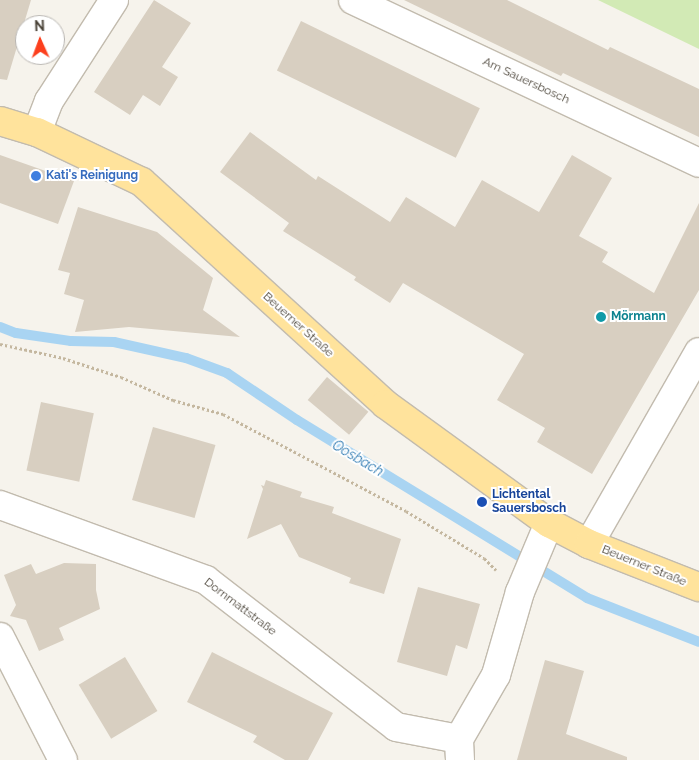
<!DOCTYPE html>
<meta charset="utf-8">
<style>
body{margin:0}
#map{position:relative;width:699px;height:760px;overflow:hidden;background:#f6f3ec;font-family:Raleway,sans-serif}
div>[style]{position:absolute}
.green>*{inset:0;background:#d2eab5}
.stream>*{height:10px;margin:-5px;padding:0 5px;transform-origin:5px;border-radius:5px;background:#a9d4f2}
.building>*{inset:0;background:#d8cfc1;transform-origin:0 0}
.path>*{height:3px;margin-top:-1.5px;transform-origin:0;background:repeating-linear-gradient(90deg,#c4b79f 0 2.5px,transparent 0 5px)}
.roads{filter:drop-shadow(1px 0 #c2bbae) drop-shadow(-1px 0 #c2bbae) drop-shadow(0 1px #c2bbae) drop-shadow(0 -1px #c2bbae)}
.minor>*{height:28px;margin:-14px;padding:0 14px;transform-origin:14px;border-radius:14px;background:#fff}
.major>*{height:28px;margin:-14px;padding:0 14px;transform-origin:14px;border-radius:14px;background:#ffe39c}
.dots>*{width:14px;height:14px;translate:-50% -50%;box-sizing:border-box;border:2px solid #fff;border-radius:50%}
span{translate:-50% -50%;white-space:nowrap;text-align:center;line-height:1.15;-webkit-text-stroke:4px #fff;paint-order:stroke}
.street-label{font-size:12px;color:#4b4439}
.shop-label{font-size:12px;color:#366cbe;font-weight:700}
.left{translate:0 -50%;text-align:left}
.culture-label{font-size:12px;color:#0d838f;font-weight:700}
.transit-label{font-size:12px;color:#164399;font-weight:700}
.water-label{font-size:14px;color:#2e7ab2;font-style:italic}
.north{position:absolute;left:15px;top:15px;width:50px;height:50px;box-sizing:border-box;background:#fff;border:1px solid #b7b4b0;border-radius:50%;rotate:358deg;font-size:14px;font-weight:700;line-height:20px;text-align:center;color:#4b4439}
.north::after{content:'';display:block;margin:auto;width:18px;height:22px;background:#fc3f1d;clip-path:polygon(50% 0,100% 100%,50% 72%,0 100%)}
</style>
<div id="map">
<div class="green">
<div style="clip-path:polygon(598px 0,699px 0,699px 49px)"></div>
</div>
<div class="stream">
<div style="left:0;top:327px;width:17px;rotate:21deg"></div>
<div style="left:16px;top:333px;width:56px;rotate:8.3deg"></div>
<div style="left:71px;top:341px;width:43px;rotate:1.3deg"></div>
<div style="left:114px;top:342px;width:74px;rotate:12.5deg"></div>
<div style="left:186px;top:358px;width:44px;rotate:20.1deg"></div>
<div style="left:227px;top:373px;width:84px;rotate:33.9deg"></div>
<div style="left:297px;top:420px;width:340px;rotate:31.5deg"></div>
<div style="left:587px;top:598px;width:120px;rotate:21.4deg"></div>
</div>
<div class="building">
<div style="clip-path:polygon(0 0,31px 0,7px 80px,0 79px)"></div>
<div style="clip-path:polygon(154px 0,191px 23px,162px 67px,178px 77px,160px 106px,143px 95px,130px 115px,94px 92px)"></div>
<div style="clip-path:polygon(404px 0,507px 0,608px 50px,610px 47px,699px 89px,699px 137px,563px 73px,561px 76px)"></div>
<div style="left:301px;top:21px;width:199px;height:55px;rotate:26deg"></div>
<div style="clip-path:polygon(250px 132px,316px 180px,318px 176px,390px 222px,406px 197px,455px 227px,482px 180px,539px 212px,572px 155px,612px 178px,579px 236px,608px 252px,602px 262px,654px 293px,699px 203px,699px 290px,592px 474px,537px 442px,545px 428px,497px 400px,524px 354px,403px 283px,390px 303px,354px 280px,356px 277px,283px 231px,289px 223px,220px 172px)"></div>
<div style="clip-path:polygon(0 155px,74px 181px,58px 224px,0 203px)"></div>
<div style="clip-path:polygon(78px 207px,157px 232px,213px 278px,203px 310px,240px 337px,129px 327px,75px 332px,84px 300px,64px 294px,70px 273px,58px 270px)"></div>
<div style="left:327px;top:377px;width:54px;height:30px;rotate:40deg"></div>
<div style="left:41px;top:402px;width:54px;height:70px;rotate:12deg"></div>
<div style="left:153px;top:427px;width:65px;height:76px;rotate:16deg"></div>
<div style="clip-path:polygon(266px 480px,302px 492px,300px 497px,334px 507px,332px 513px,401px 539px,384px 594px,349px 583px,351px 578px,299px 557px,281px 524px,247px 539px,263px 489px,261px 485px,264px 486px)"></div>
<div style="clip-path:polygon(64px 563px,96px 564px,96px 590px,100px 609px,59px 628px,64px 640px,39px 651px,26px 620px,10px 616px,16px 605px,4px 575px,31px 564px,36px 574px)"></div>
<div style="clip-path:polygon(418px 587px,480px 604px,467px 649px,456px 645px,447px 676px,397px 662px)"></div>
<div style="clip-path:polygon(212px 652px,333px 713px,308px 760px,285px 760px,253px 742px,257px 736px,187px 702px)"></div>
<div style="left:125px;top:657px;width:63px;height:54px;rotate:59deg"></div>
<div style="clip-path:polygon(545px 660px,584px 671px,566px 734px,627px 757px,627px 760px,517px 760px)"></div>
</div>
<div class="path">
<div style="left:0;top:344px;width:65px;rotate:12.5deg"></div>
<div style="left:63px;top:358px;width:61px;rotate:18.1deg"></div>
<div style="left:121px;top:377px;width:57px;rotate:23.9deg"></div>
<div style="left:173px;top:400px;width:52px;rotate:15.6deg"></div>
<div style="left:223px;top:414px;width:207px;rotate:27.9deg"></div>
<div style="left:406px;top:511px;width:91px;rotate:31.1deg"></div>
<div style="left:484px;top:558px;width:17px;rotate:45deg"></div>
</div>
<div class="roads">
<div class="minor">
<div style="left:353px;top:0;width:382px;rotate:25.2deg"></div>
<div style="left:37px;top:132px;width:33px;rotate:-69deg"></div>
<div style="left:49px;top:101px;width:120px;rotate:-57.2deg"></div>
<div style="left:0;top:505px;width:219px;rotate:20deg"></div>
<div style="left:206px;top:580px;width:240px;rotate:37.7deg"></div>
<div style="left:396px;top:727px;width:64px;rotate:10.8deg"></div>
<div style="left:589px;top:544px;width:221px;rotate:-60.2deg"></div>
<div style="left:0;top:637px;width:138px;rotate:62.9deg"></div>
<div style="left:460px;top:760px;width:21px;rotate:-93deg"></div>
<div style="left:459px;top:739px;width:74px;rotate:-60deg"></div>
<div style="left:496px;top:675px;width:86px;rotate:-73.9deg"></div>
<div style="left:520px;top:592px;width:75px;rotate:-67.2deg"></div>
</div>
<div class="major">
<div style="left:0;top:121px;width:39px;rotate:17deg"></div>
<div style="left:37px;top:132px;width:116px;rotate:25.5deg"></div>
<div style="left:142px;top:182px;width:329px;rotate:42.4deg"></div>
<div style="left:385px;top:404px;width:203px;rotate:36deg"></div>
<div style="left:549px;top:523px;width:45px;rotate:27.7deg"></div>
<div style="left:589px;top:544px;width:118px;rotate:21.4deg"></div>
</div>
</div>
<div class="dots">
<div style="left:36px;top:176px;background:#3f7fe0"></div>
<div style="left:601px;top:317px;background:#0f9aa8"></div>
<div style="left:482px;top:502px;background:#1a4fb4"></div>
</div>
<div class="street-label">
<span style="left:526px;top:81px;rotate:25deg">Am Sauersbosch</span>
<span style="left:298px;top:325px;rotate:42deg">Beuerner Straße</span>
<span style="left:644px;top:566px;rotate:22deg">Beuerner Straße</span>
<span style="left:240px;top:607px;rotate:37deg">Dornmattstraße</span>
</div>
<div class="shop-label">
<span class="left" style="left:46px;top:176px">Kati's Reinigung</span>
</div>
<div class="culture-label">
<span class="left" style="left:611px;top:317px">Mörmann</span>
</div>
<div class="transit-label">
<span class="left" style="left:492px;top:502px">Lichtental<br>Sauersbosch</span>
</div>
<div class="water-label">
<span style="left:358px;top:458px;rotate:31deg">Oosbach</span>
</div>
<div class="north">N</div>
</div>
